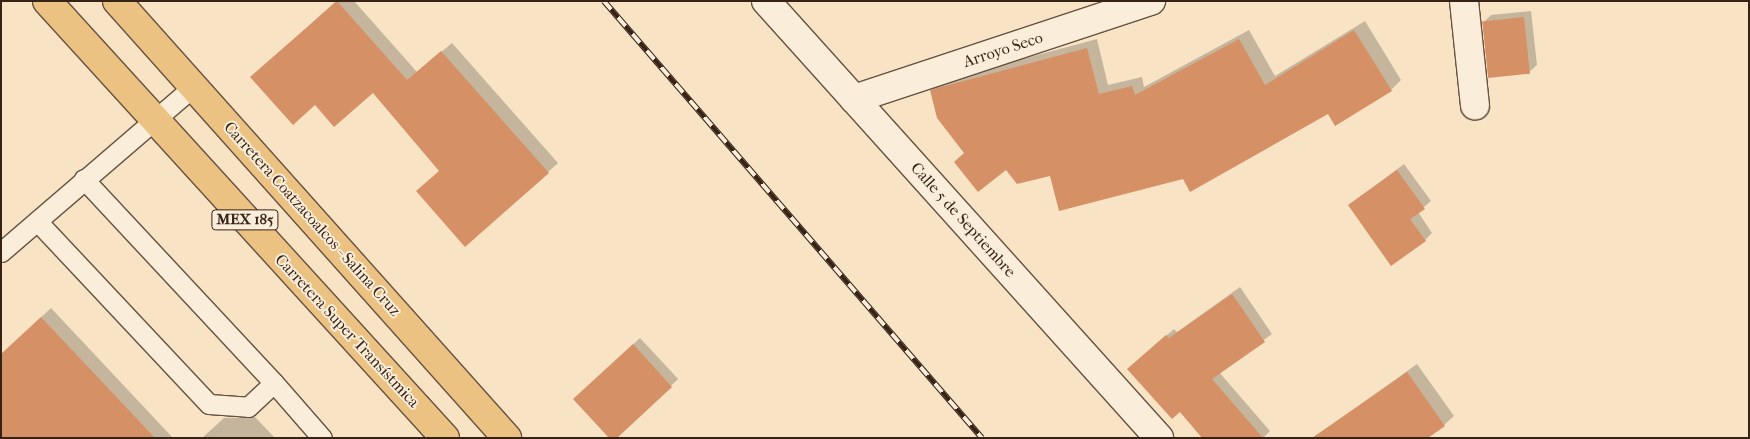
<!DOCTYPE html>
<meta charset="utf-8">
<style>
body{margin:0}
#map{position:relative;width:1750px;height:439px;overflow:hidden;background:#f8e3c5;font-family:"IM FELL French Canon",serif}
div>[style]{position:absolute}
.shadow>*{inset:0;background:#0003;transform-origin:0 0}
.building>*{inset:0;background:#d69066;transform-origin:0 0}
.roads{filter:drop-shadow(1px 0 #675242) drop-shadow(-1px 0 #675242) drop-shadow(0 1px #675242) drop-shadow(0 -1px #675242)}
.service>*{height:19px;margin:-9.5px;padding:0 9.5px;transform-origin:9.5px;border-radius:9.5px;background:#faedd9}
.minor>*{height:28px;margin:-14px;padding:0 14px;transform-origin:14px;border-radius:14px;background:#faedd9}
.primary>*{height:28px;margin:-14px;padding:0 14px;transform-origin:14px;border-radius:14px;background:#ecc282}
.rail>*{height:5.5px;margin-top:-2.75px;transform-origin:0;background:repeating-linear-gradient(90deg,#faedd9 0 11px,#372216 0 22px);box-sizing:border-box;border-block:1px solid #372216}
span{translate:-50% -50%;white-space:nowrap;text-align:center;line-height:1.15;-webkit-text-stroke:4px #faedd9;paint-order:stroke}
.shield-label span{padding:1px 4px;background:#faedd9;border:1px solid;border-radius:4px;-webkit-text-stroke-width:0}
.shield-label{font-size:15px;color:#372216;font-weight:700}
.street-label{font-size:16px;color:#372216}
.frame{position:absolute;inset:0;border:2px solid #372216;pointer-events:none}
</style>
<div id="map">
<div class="shadow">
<div style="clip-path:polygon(336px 1px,354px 1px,417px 72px,452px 43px,558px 163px,548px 172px,440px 171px,373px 92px,315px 103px,252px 77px)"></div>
<div style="clip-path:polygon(1531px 11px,1537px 65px,1529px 72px,1483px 23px,1491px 15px)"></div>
<div style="clip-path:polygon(1365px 21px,1401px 80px,1391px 90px,1329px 113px,1183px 178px,1051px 174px,1006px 168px,931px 91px,941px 81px,1097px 39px,1108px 85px,1142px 77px,1144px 87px,1249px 30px,1275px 76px)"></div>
<div style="clip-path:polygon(1404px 164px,1431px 201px,1418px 212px,1432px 233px,1425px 240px,1349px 205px)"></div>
<div style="clip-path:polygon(1240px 287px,1272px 334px,1219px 372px,1270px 431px,1263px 438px,1204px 438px,1136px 362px,1174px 329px,1177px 332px)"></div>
<div style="clip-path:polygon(51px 308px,173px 438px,1px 438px,1px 355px)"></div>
<div style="left:640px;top:338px;width:56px;height:79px;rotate:47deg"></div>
<div style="clip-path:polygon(1417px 364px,1454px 416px,1444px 425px,1332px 425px)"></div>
<div style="clip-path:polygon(255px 417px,275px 438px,202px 438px,224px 418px)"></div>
</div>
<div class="building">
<div style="clip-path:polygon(337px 1px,407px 80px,441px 51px,549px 173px,465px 247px,416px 191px,439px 171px,373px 93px,334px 127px,315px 105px,293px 125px,250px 77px)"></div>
<div style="left:1524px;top:17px;width:57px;height:42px;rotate:84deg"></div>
<div style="clip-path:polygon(1354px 30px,1392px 91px,1335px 126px,1328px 114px,1190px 192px,1183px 179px,1059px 211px,1050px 176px,1017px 184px,1006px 170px,978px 192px,954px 162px,964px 153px,937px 118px,930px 90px,1087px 48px,1099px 94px,1132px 86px,1135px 95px,1239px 39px,1265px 85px)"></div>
<div style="clip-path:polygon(1397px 170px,1425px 209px,1410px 219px,1426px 241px,1391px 266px,1348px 205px)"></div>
<div style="clip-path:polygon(1232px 294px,1265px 342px,1212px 379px,1263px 438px,1202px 438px,1180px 412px,1172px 419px,1127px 369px,1166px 335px,1169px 338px)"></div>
<div style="clip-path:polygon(41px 317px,155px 438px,1px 438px,1px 354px)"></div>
<div style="clip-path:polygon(633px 344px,672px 387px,617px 438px,609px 438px,573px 399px)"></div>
<div style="clip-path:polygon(1407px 372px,1445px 426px,1428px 438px,1312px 438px)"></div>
</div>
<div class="roads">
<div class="service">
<div style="left:37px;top:221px;width:251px;rotate:46.8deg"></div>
<div style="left:209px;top:404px;width:39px;rotate:4deg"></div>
<div style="left:248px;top:407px;width:35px;rotate:-43deg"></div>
<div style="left:274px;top:383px;width:279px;rotate:-133deg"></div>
<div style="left:1px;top:252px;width:253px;rotate:-40.7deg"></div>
<div style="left:274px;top:383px;width:73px;rotate:48.9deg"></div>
</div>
<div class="minor">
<div style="left:766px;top:1px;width:588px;rotate:48.03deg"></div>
<div style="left:1464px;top:1px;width:105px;rotate:84deg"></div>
<div style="left:854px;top:99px;width:313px;rotate:-18.3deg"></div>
</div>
<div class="primary">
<div style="left:47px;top:1px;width:591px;rotate:47.67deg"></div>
<div style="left:117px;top:1px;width:586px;rotate:48.25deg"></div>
</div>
</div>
<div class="rail">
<div style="left:604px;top:1px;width:578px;rotate:49.14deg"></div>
</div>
<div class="shield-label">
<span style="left:245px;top:220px">MEX 185</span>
</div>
<div class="street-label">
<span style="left:1003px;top:50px;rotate:-18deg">Arroyo Seco</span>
<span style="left:312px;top:219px;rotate:48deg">Carretera Coatzacoalcos - Salina Cruz</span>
<span style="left:963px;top:220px;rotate:48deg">Calle 5 de Septiembre</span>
<span style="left:347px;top:331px;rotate:47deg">Carretera Super Transístmica</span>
</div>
<div class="frame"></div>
</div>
